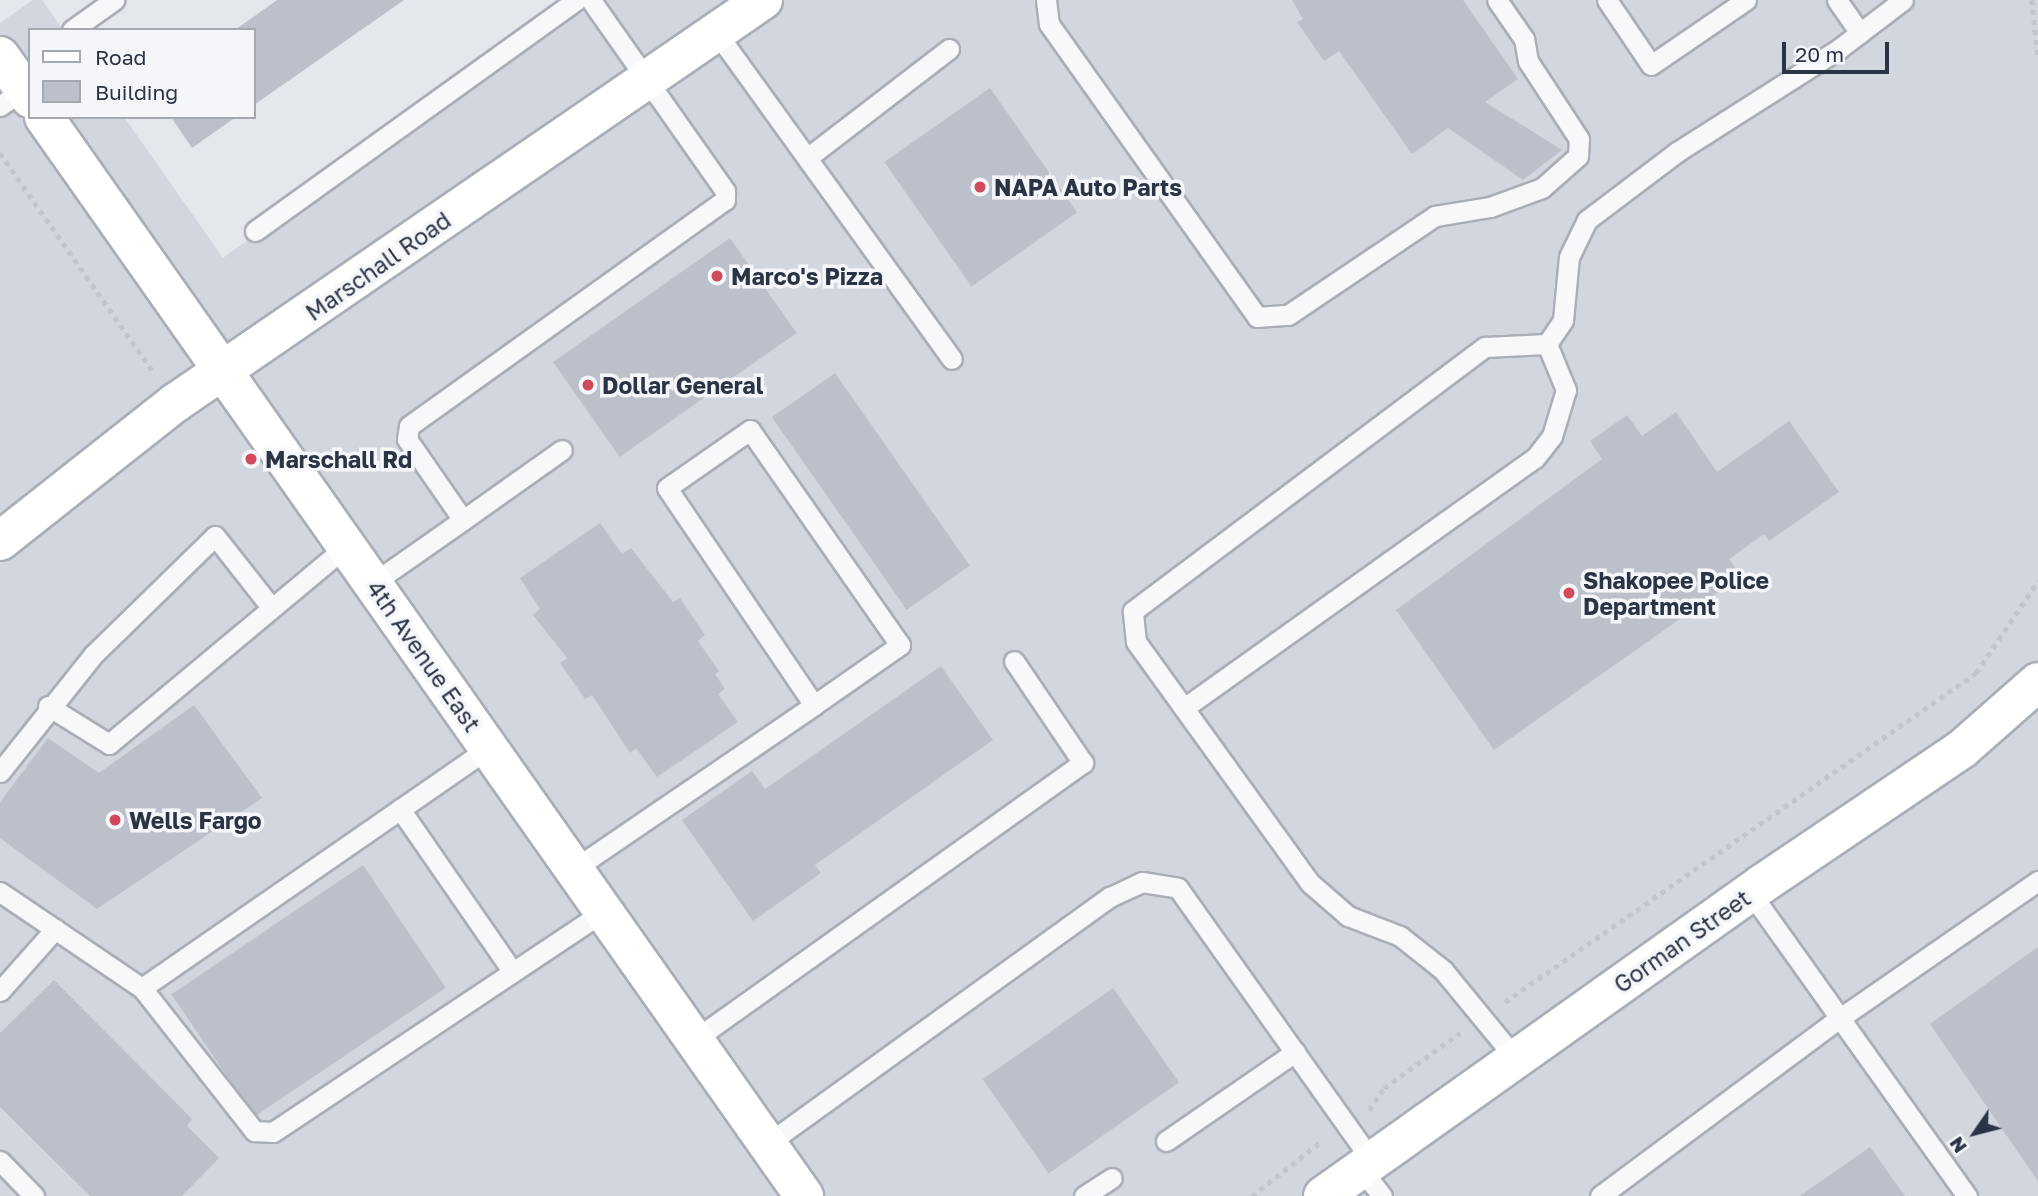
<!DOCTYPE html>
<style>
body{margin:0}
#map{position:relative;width:2038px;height:1196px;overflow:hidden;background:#e4e7ec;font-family:"Golos Text",sans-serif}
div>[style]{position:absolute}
.built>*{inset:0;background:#d2d6de}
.building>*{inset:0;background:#bbc0ca;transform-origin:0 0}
.path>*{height:4.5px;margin-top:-2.25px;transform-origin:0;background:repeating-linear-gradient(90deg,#c2c5cb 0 5px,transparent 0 10px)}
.roads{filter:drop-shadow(2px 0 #a9aeb7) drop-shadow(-2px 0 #a9aeb7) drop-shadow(0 2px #a9aeb7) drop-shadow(0 -2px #a9aeb7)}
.lane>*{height:19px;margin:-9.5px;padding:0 9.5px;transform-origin:9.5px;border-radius:9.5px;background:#f7f8fa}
.secondary>*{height:38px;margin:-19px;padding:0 19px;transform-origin:19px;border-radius:19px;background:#fff}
.dots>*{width:19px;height:19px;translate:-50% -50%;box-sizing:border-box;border:4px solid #f4f6f9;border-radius:50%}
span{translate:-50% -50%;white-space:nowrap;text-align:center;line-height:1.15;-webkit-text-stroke:7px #f4f6f9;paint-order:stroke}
.poi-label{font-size:23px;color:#2b3445;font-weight:700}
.left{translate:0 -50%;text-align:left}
.street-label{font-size:23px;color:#2b3445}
.legend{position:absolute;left:28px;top:28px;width:228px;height:91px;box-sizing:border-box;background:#f4f6f9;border:2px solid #a4a8b1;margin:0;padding:9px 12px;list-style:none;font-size:21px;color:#2b3445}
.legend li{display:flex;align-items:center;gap:14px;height:35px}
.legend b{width:35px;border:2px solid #a4a8b1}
.north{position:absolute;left:1940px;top:1098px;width:70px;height:70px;-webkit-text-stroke:5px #f4f6f9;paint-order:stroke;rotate:235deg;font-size:19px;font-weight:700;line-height:28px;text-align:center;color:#2b3445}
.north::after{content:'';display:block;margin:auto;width:24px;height:32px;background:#2b3445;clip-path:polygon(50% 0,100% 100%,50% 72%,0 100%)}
.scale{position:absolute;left:1782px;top:42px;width:107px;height:32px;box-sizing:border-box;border:4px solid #2b3445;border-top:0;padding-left:9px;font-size:21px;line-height:24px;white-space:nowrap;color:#2b3445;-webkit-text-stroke:5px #f4f6f9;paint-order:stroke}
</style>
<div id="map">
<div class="built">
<div style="clip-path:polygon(33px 0,42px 0,63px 30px,30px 30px,30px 117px,124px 117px,223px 258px,575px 0,2038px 0,2038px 1196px,0 1196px,0 23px)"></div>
</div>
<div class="building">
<div style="clip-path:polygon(277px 0,404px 0,254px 105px,254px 30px,235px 30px)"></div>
<div style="clip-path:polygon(1292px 0,1463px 0,1518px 79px,1485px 102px,1562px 150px,1523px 180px,1448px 128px,1412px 154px,1339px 51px,1324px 61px,1297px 22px,1303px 19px)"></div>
<div style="left:990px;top:88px;width:152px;height:129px;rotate:55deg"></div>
<div style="clip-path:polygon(171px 117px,236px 117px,192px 148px)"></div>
<div style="left:730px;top:238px;width:116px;height:216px;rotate:55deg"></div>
<div style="left:835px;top:373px;width:235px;height:77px;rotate:55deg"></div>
<div style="clip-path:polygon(1676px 412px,1717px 472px,1789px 421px,1839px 492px,1769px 541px,1764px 534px,1729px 559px,1741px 576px,1494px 750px,1396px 610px,1602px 459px,1590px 441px,1627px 415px,1642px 436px)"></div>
<div style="clip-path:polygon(600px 523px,622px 554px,631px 548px,673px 602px,680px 598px,705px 635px,698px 641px,719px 671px,715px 674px,725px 689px,718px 694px,738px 722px,657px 777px,636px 748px,630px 753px,592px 695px,585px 699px,560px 663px,567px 658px,533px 615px,540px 609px,520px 578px)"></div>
<div style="clip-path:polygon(941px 666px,993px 740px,815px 865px,821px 873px,753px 921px,682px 820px,752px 771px,765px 789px)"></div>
<div style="clip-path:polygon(194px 705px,262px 798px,97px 909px,0 838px,0 802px,48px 738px,99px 773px)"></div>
<div style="left:363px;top:865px;width:148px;height:231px;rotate:56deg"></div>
<div style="clip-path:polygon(2038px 947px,2038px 1181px,1930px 1024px)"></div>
<div style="clip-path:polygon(54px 980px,192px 1119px,187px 1126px,219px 1158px,182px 1196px,90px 1196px,0 1107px,0 1033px)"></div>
<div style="left:1113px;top:988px;width:115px;height:159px;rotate:55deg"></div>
<div style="clip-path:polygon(1870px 1147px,1905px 1196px,1800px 1196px)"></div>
</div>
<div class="path">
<div style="left:2032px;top:0;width:56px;rotate:83.9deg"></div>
<div style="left:0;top:153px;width:269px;rotate:55deg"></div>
<div style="left:1505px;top:1002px;width:575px;rotate:-34.93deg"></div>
<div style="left:1976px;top:673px;width:111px;rotate:-56deg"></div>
<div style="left:1369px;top:1110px;width:27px;rotate:-56deg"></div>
<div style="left:1384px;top:1088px;width:94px;rotate:-35.9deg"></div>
<div style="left:1252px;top:1196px;width:90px;rotate:-38.3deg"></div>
</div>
<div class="roads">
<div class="lane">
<div style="left:1046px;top:0;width:24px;rotate:83deg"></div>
<div style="left:1049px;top:24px;width:359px;rotate:54.6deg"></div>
<div style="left:1257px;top:317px;width:31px;rotate:-4deg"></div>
<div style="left:1288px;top:315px;width:177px;rotate:-34deg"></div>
<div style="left:1435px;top:216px;width:56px;rotate:-9.3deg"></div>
<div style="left:1490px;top:207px;width:55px;rotate:-20.1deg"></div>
<div style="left:1542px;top:188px;width:48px;rotate:-41.6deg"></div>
<div style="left:1578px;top:156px;width:17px;rotate:-87deg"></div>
<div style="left:1579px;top:139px;width:93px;rotate:-123.2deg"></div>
<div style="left:1528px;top:61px;width:22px;rotate:-100deg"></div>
<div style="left:1524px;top:39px;width:47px;rotate:-124.7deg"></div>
<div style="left:1607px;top:0;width:78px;rotate:55.9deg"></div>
<div style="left:1651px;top:65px;width:115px;rotate:-34.4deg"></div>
<div style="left:1837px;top:0;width:40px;rotate:55.1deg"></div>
<div style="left:72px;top:30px;width:52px;rotate:-35.5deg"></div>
<div style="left:716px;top:32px;width:403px;rotate:54.2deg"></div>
<div style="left:0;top:106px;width:29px;rotate:-36deg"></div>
<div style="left:807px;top:158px;width:179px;rotate:-37.5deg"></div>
<div style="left:255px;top:231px;width:396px;rotate:-35.7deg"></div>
<div style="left:463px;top:520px;width:121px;rotate:-35.3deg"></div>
<div style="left:373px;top:583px;width:110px;rotate:-35deg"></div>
<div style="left:463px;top:520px;width:98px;rotate:-124.7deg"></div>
<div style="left:407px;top:439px;width:13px;rotate:-81deg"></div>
<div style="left:409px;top:426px;width:388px;rotate:-35.6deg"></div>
<div style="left:725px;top:200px;width:9px;rotate:-90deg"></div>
<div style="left:725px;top:191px;width:233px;rotate:-125.1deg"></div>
<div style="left:48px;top:706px;width:72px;rotate:31.9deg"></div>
<div style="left:109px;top:744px;width:310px;rotate:-39.8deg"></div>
<div style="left:1184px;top:708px;width:431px;rotate:-35.5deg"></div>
<div style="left:1535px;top:458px;width:28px;rotate:-52deg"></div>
<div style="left:1552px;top:436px;width:48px;rotate:-73.1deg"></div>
<div style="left:1566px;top:390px;width:50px;rotate:-112.4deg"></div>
<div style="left:0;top:772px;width:149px;rotate:-51.5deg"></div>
<div style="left:93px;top:655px;width:170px;rotate:-44.3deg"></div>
<div style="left:215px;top:536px;width:89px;rotate:51.8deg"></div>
<div style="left:400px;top:809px;width:198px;rotate:55.3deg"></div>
<div style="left:574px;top:869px;width:291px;rotate:-34.3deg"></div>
<div style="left:814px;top:705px;width:105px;rotate:-34.9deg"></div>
<div style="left:900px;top:645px;width:262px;rotate:-124.9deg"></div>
<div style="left:750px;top:430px;width:101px;rotate:145.1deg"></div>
<div style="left:667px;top:488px;width:262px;rotate:55.9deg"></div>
<div style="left:0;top:892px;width:171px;rotate:34.1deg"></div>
<div style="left:142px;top:988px;width:421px;rotate:-34.7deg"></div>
<div style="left:1750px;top:892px;width:374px;rotate:54.5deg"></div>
<div style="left:142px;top:988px;width:182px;rotate:51.9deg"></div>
<div style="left:254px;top:1131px;width:19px;rotate:3deg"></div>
<div style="left:273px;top:1132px;width:398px;rotate:-33.7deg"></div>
<div style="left:0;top:991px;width:83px;rotate:-48.4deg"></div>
<div style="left:694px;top:1040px;width:478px;rotate:-35.5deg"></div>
<div style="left:1083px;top:763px;width:123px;rotate:-124.1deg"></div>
<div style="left:1516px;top:1059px;width:115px;rotate:-129.4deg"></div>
<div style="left:1443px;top:970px;width:55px;rotate:-141.7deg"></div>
<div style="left:1400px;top:936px;width:56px;rotate:-159deg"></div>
<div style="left:1348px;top:916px;width:50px;rotate:-139deg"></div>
<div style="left:1310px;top:883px;width:297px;rotate:-125.8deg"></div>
<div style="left:1136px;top:642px;width:31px;rotate:-96deg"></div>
<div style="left:1133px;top:611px;width:440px;rotate:-36.9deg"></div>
<div style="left:1485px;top:347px;width:62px;rotate:-2.8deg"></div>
<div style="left:1547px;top:344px;width:29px;rotate:-56deg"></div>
<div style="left:1563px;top:320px;width:63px;rotate:-84.6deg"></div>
<div style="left:1569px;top:257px;width:41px;rotate:-64.1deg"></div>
<div style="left:1587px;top:220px;width:113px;rotate:-37.1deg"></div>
<div style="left:1677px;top:152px;width:193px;rotate:-32.5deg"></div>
<div style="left:1840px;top:48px;width:79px;rotate:-37.3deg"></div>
<div style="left:1166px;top:1141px;width:157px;rotate:-34.6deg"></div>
<div style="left:767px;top:1144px;width:423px;rotate:-35.8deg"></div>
<div style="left:1110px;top:897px;width:35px;rotate:-25deg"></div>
<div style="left:1142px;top:882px;width:36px;rotate:9deg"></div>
<div style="left:1178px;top:888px;width:335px;rotate:54.6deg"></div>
<div style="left:0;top:1161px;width:49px;rotate:45.8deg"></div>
<div style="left:1361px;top:1169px;width:34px;rotate:52deg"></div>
<div style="left:1084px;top:1196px;width:33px;rotate:-33deg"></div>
<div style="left:1600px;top:1196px;width:299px;rotate:-36.6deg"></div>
<div style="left:1840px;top:1018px;width:241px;rotate:-34.7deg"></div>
</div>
<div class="secondary">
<div style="left:0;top:56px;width:52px;rotate:54.5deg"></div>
<div style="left:44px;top:117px;width:1320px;rotate:54.84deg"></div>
<div style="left:0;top:541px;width:223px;rotate:-38.3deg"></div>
<div style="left:175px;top:403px;width:713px;rotate:-34.43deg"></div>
<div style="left:1323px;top:1196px;width:539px;rotate:-35.4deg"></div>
<div style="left:1762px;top:884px;width:241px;rotate:-34deg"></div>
<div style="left:1962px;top:749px;width:101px;rotate:-41.4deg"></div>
</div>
</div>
<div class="dots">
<div style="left:980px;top:187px;background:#d1495b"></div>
<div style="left:717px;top:276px;background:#d1495b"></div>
<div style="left:588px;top:385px;background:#d1495b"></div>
<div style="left:251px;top:459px;background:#d1495b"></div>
<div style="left:1569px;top:593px;background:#d1495b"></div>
<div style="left:115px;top:820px;background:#d1495b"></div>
</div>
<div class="poi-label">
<span class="left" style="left:994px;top:187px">NAPA Auto Parts</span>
<span class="left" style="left:731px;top:276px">Marco's Pizza</span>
<span class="left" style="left:602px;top:385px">Dollar General</span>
<span class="left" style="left:265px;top:459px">Marschall Rd</span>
<span class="left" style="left:1583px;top:593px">Shakopee Police<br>Department</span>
<span class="left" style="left:129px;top:820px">Wells Fargo</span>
</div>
<div class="street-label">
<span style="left:378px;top:266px;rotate:-35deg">Marschall Road</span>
<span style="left:424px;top:656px;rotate:55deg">4th Avenue East</span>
<span style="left:1682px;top:941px;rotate:-35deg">Gorman Street</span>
</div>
<ul class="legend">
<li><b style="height:9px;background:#fff"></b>Road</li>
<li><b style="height:19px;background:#bbc0ca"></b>Building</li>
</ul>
<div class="north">N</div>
<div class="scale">20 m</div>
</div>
